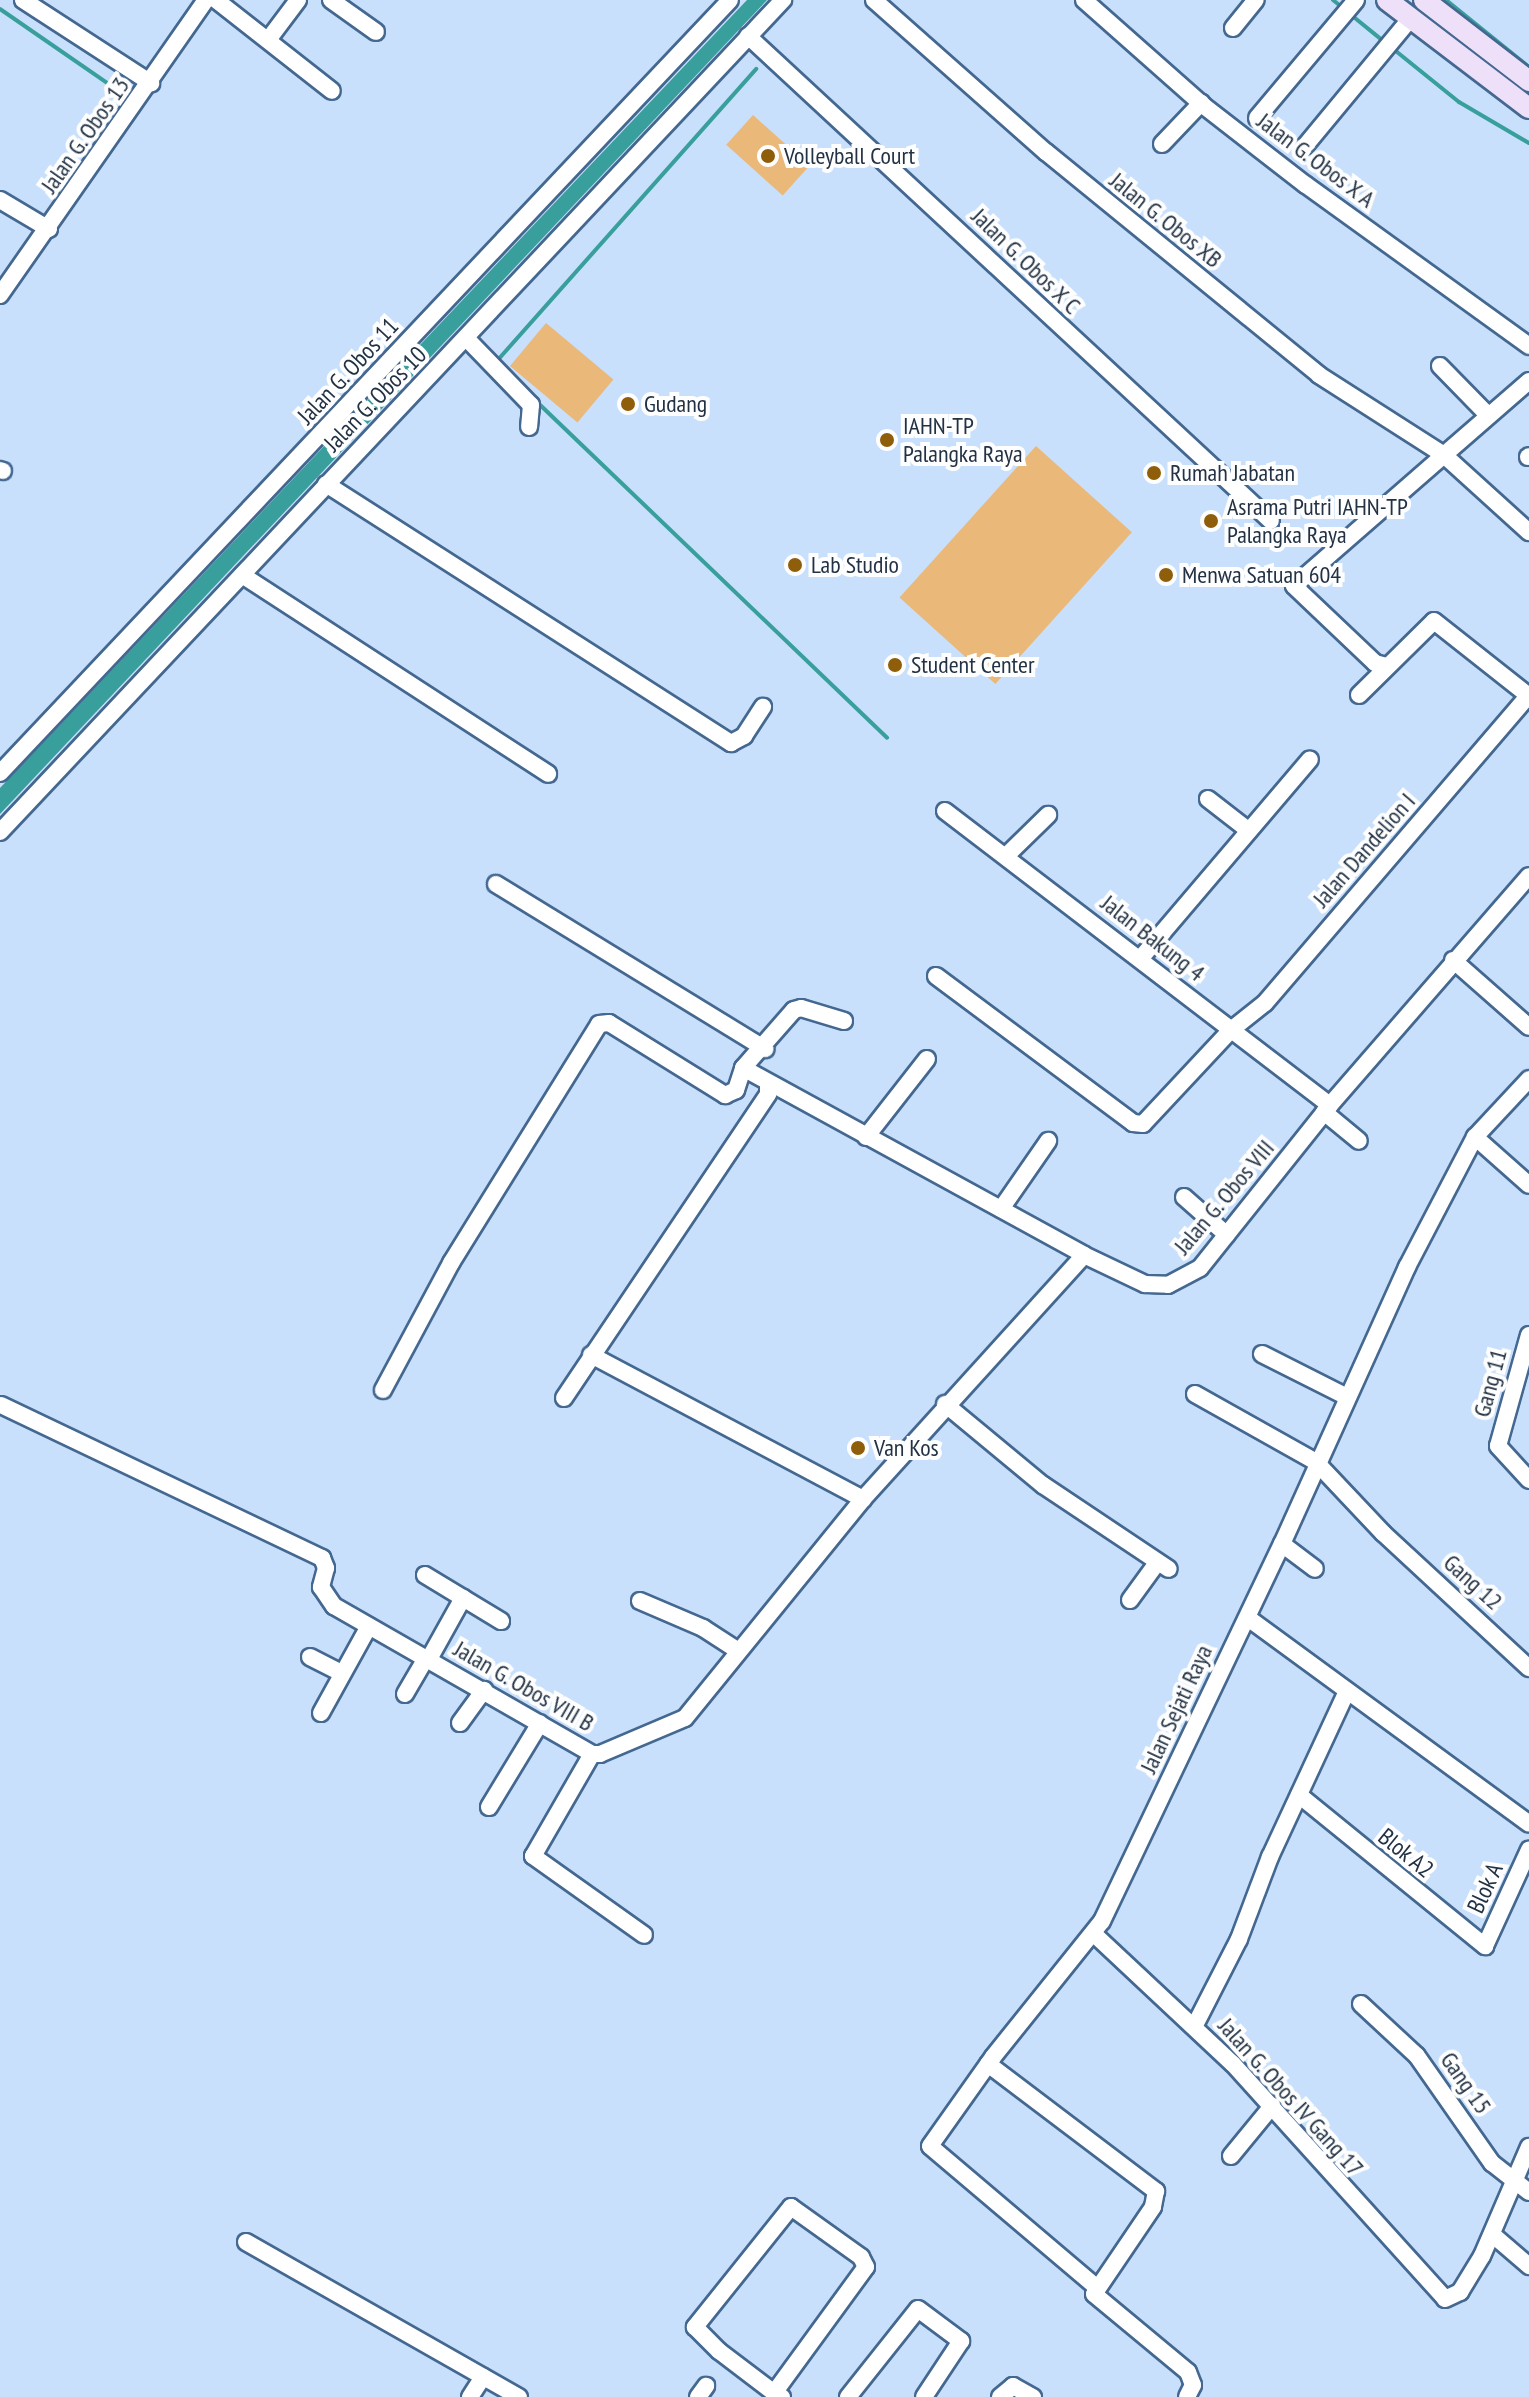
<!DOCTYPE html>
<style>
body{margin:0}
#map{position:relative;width:1529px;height:2397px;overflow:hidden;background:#c8e0fc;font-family:"PT Sans Narrow",sans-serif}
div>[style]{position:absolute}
.green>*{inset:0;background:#eab879;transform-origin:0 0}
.water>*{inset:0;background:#389f9c}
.stream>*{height:4px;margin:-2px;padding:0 2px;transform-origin:2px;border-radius:2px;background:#389f9c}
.roads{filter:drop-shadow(2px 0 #446890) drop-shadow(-2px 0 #446890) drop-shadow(0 2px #446890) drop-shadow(0 -2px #446890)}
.minor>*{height:16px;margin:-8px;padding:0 8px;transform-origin:8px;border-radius:8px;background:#fff}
.major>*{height:20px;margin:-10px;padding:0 10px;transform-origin:10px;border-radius:10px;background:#efe0f9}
.dots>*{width:22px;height:22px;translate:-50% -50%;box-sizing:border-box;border:4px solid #fefefe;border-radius:50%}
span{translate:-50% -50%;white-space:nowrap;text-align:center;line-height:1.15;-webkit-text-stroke:8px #fefefe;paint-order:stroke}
.street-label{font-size:24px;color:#223244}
.poi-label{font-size:24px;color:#223244}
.left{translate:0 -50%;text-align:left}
</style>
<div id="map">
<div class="green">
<div style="left:753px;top:115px;width:76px;height:40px;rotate:42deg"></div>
<div style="left:546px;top:323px;width:88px;height:56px;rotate:40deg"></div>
<div style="left:1036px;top:446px;width:129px;height:204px;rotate:42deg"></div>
</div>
<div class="water">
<div style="clip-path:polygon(747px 0,767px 0,0 814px,0 788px)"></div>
</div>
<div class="stream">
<div style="left:1333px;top:0;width:14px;rotate:39deg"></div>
<div style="left:1446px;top:0;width:107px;rotate:38.9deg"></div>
<div style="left:0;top:9px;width:145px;rotate:34.6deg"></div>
<div style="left:1350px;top:14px;width:41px;rotate:39.1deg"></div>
<div style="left:1397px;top:52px;width:80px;rotate:38.9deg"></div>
<div style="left:1459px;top:102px;width:81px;rotate:30.4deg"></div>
<div style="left:496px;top:362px;width:392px;rotate:-48.4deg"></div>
<div style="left:537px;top:402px;width:485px;rotate:43.8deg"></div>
</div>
<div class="roads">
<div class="minor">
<div style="left:23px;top:0;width:153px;rotate:33deg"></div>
<div style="left:216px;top:0;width:147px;rotate:38.1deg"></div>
<div style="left:331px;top:0;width:55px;rotate:35.4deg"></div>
<div style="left:874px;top:0;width:230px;rotate:41.5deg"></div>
<div style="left:1046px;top:152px;width:353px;rotate:39.2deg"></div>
<div style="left:1319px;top:375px;width:148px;rotate:32.6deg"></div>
<div style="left:1444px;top:455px;width:199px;rotate:138.9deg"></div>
<div style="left:1294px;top:586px;width:112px;rotate:43.5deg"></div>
<div style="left:1375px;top:663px;width:12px;rotate:14deg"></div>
<div style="left:1084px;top:0;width:160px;rotate:41.5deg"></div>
<div style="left:1204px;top:106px;width:129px;rotate:37.8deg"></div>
<div style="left:1306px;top:185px;width:275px;rotate:35.8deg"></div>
<div style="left:1233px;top:28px;width:36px;rotate:-51deg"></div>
<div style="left:748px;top:36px;width:713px;rotate:42.84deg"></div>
<div style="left:268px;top:40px;width:50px;rotate:-53.1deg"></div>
<div style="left:1257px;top:118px;width:154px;rotate:-50deg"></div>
<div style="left:1162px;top:144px;width:57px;rotate:-46.4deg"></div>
<div style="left:1305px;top:146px;width:166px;rotate:-50.4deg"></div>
<div style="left:0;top:200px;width:57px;rotate:30.6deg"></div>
<div style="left:0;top:295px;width:360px;rotate:-55.1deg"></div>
<div style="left:467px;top:339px;width:92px;rotate:45.9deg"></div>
<div style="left:531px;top:405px;width:22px;rotate:95deg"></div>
<div style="left:1440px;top:366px;width:69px;rotate:45.6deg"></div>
<div style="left:1529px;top:381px;width:113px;rotate:139deg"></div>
<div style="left:1444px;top:455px;width:115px;rotate:42.2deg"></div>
<div style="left:1528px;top:457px;width:1px;rotate:-45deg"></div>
<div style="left:0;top:470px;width:3px;rotate:18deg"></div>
<div style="left:326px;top:484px;width:481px;rotate:32.6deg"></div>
<div style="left:731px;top:743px;width:15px;rotate:-28deg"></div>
<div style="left:744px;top:736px;width:35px;rotate:-57deg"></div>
<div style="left:242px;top:575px;width:365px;rotate:33deg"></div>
<div style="left:1359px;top:695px;width:105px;rotate:-44.6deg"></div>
<div style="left:1434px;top:621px;width:121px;rotate:38.3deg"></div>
<div style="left:0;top:773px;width:1063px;rotate:-46.64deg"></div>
<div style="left:1208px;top:799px;width:51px;rotate:37.8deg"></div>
<div style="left:945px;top:811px;width:484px;rotate:37.4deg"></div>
<div style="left:0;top:832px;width:1143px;rotate:-46.74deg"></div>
<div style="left:1006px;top:856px;width:59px;rotate:-44.3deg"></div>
<div style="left:496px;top:884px;width:316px;rotate:31.5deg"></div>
<div style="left:1140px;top:959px;width:262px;rotate:-49.6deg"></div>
<div style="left:1453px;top:960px;width:101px;rotate:41.4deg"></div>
<div style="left:936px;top:976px;width:246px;rotate:36.7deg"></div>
<div style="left:1133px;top:1123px;width:10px;rotate:6deg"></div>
<div style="left:1143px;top:1124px;width:129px;rotate:-46.9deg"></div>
<div style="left:1231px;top:1030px;width:43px;rotate:-38.5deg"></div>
<div style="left:1265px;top:1003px;width:404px;rotate:-49.4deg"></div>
<div style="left:743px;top:1068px;width:389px;rotate:28.7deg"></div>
<div style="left:1084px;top:1255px;width:68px;rotate:25.4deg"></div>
<div style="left:1145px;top:1284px;width:23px;rotate:2deg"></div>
<div style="left:1168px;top:1285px;width:36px;rotate:-28deg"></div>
<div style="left:1200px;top:1268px;width:208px;rotate:-51.4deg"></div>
<div style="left:1330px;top:1105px;width:303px;rotate:-49deg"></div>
<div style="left:1324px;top:1112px;width:45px;rotate:39.6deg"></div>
<div style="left:866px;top:1137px;width:99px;rotate:-52deg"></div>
<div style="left:1475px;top:1137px;width:72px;rotate:41.6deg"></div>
<div style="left:1184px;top:1197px;width:57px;rotate:41.5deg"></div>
<div style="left:1001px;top:1209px;width:83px;rotate:-55.3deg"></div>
<div style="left:1529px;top:1335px;width:115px;rotate:105.6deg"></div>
<div style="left:1498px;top:1446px;width:46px;rotate:47.6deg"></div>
<div style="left:1262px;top:1354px;width:93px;rotate:26.8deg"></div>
<div style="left:591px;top:1355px;width:308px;rotate:27.9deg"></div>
<div style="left:383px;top:1390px;width:144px;rotate:-61.8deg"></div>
<div style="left:451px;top:1263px;width:281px;rotate:-58.2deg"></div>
<div style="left:599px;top:1024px;width:10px;rotate:-6deg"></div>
<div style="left:609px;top:1023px;width:137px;rotate:31.8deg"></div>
<div style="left:725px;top:1095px;width:12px;rotate:-24deg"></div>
<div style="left:736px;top:1090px;width:23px;rotate:-72deg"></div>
<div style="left:743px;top:1068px;width:77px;rotate:-48.7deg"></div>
<div style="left:794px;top:1010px;width:7px;rotate:-16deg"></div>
<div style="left:801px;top:1008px;width:45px;rotate:16.8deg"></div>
<div style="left:1195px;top:1394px;width:139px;rotate:29.3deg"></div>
<div style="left:1316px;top:1462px;width:98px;rotate:46.7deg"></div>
<div style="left:1383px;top:1533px;width:199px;rotate:42.8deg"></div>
<div style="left:564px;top:1398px;width:366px;rotate:-56.1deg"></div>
<div style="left:768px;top:1094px;width:11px;rotate:-90deg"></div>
<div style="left:945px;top:1404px;width:127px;rotate:39.6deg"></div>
<div style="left:1043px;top:1485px;width:151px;rotate:33.7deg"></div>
<div style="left:1px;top:1405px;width:356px;rotate:25.5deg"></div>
<div style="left:322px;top:1558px;width:11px;rotate:68deg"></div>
<div style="left:326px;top:1568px;width:20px;rotate:105deg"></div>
<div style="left:321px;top:1587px;width:23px;rotate:56deg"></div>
<div style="left:334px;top:1606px;width:297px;rotate:29.8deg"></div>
<div style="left:592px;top:1754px;width:8px"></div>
<div style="left:600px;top:1754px;width:92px;rotate:-23deg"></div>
<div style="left:685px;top:1718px;width:282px;rotate:-50.9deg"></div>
<div style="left:863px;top:1499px;width:329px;rotate:-47.8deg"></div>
<div style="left:1282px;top:1544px;width:41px;rotate:37.1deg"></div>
<div style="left:425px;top:1575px;width:89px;rotate:31.2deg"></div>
<div style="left:1130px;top:1600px;width:46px;rotate:-53.9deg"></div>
<div style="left:640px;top:1601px;width:69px;rotate:23.2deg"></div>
<div style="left:703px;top:1628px;width:40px;rotate:32.9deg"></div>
<div style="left:1248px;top:1618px;width:348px;rotate:36.2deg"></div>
<div style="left:310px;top:1657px;width:35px;rotate:27deg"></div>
<div style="left:429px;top:1659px;width:70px;rotate:-60.9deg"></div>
<div style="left:405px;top:1694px;width:42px;rotate:-59.7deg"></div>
<div style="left:321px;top:1713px;width:99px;rotate:-61.1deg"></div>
<div style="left:460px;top:1723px;width:41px;rotate:-54deg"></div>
<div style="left:592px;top:1754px;width:118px;rotate:120deg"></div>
<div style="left:533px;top:1856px;width:136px;rotate:35.4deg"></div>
<div style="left:1299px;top:1795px;width:240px;rotate:39.1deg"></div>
<div style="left:1485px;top:1946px;width:106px;rotate:-65.4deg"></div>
<div style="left:489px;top:1807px;width:98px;rotate:-58.7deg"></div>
<div style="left:1094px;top:1934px;width:190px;rotate:43.1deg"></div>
<div style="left:1233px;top:2064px;width:316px;rotate:47.9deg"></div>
<div style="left:1445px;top:2299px;width:17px;rotate:-25deg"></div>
<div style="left:1460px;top:2292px;width:42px;rotate:-58.6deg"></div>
<div style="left:1482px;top:2256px;width:119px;rotate:-66.7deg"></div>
<div style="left:1361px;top:2004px;width:76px;rotate:42.9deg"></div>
<div style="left:1417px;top:2056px;width:131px;rotate:55deg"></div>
<div style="left:1492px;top:2163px;width:47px;rotate:38.1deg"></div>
<div style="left:1194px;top:2027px;width:99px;rotate:-62.9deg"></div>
<div style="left:1239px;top:1939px;width:88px;rotate:-69.3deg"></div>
<div style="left:1270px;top:1857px;width:181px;rotate:-65.1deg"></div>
<div style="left:988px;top:2064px;width:211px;rotate:37.1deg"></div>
<div style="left:1156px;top:2191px;width:16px;rotate:101deg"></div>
<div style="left:1153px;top:2207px;width:105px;rotate:124.1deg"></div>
<div style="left:1094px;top:2294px;width:122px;rotate:39.7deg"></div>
<div style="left:1188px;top:2372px;width:14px;rotate:69deg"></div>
<div style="left:1193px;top:2385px;width:13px;rotate:117deg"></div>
<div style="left:1231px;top:2156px;width:65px;rotate:-50.6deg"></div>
<div style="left:1493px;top:2235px;width:48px;rotate:40.7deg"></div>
<div style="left:246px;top:2242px;width:314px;rotate:29.6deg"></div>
<div style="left:1095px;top:2286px;width:216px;rotate:-139.7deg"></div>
<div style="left:930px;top:2146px;width:109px;rotate:-54.7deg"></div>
<div style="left:993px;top:2057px;width:174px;rotate:-51.3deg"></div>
<div style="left:1102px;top:1921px;width:418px;rotate:-64.5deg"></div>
<div style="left:1282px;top:1544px;width:304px;rotate:-65.7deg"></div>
<div style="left:1407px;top:1267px;width:147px;rotate:-62.4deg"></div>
<div style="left:1475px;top:1137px;width:79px;rotate:-47deg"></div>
<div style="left:774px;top:2393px;width:156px;rotate:-53.9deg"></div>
<div style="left:866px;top:2267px;width:11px;rotate:-117deg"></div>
<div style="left:861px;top:2257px;width:86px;rotate:-144.5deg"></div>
<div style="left:791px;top:2207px;width:154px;rotate:128.7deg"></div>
<div style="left:695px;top:2327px;width:34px;rotate:45deg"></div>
<div style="left:719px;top:2351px;width:68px;rotate:37.2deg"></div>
<div style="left:773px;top:2392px;width:1px;rotate:45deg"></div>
<div style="left:774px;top:2393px;width:9px;rotate:27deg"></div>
<div style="left:470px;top:2397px;width:24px;rotate:-57deg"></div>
<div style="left:698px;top:2397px;width:14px;rotate:-54deg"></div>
<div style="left:848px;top:2397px;width:112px;rotate:-51.5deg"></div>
<div style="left:918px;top:2309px;width:54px;rotate:36.7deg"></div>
<div style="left:961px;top:2341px;width:67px;rotate:123.5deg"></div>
<div style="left:1000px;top:2397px;width:17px;rotate:-40deg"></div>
<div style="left:1013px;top:2386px;width:23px;rotate:29deg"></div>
</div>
<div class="major">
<div style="left:1387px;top:0;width:178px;rotate:37.3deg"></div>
<div style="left:1424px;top:0;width:133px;rotate:37.6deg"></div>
</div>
</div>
<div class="dots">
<div style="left:768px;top:156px;background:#8f5e0a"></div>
<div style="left:628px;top:404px;background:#8f5e0a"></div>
<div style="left:887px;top:440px;background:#8f5e0a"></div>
<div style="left:1154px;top:473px;background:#8f5e0a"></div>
<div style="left:1211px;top:521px;background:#8f5e0a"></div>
<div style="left:795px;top:565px;background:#8f5e0a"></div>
<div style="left:1166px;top:575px;background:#8f5e0a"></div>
<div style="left:895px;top:665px;background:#8f5e0a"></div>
<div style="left:858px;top:1448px;background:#8f5e0a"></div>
</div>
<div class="street-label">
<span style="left:85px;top:135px;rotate:-55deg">Jalan G. Obos 13</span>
<span style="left:1316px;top:160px;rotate:37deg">Jalan G. Obos X A</span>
<span style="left:1166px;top:220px;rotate:39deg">Jalan G. Obos XB</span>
<span style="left:1026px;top:261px;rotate:44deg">Jalan G. Obos X C</span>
<span style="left:348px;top:371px;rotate:-47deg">Jalan G. Obos 11</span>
<span style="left:375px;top:399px;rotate:-46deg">Jalan G. Obos 10</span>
<span style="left:1364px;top:850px;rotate:-49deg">Jalan Dandelion I</span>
<span style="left:1153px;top:938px;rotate:38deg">Jalan Bakung 4</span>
<span style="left:1224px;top:1197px;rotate:-50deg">Jalan G. Obos VIII</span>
<span style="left:1490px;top:1383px;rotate:-75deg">Gang 11</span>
<span style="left:1473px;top:1582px;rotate:42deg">Gang 12</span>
<span style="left:524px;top:1686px;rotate:30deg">Jalan G. Obos VIII B</span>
<span style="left:1176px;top:1709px;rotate:-65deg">Jalan Sejati Raya</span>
<span style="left:1406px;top:1853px;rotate:39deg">Blok A2</span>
<span style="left:1485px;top:1888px;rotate:-65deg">Blok A</span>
<span style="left:1466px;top:2083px;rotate:55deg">Gang 15</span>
<span style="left:1291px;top:2097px;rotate:48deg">Jalan G. Obos IV Gang 17</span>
</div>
<div class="poi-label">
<span class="left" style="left:784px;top:156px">Volleyball Court</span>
<span class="left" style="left:644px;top:404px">Gudang</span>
<span class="left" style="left:903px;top:440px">IAHN-TP<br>Palangka Raya</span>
<span class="left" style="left:1170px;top:473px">Rumah Jabatan</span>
<span class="left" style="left:1227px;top:521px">Asrama Putri IAHN-TP<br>Palangka Raya</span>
<span class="left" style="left:811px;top:565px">Lab Studio</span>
<span class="left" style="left:1182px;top:575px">Menwa Satuan 604</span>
<span class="left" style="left:911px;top:665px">Student Center</span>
<span class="left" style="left:874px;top:1448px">Van Kos</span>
</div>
</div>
